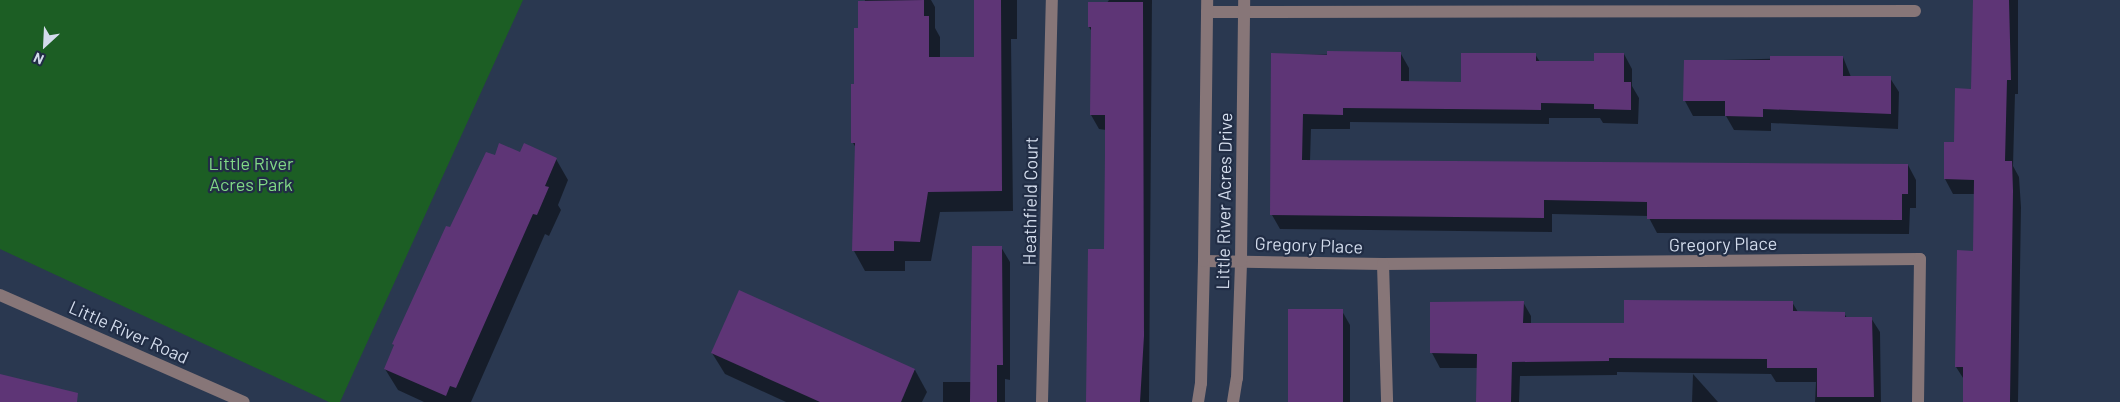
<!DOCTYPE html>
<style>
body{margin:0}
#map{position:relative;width:2120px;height:402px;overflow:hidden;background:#2a3850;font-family:Barlow,sans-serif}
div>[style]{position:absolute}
.green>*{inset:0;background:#1c5e24}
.shadow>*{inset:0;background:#0007}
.building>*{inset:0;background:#5e3576;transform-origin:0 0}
.minor>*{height:12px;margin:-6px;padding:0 6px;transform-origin:6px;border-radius:6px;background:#877678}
span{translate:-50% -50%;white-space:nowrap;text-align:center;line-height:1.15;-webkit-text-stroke:4.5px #212d45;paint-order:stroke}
.park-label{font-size:18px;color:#81d886}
.street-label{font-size:18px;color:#d3dcec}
.north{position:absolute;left:20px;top:20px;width:50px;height:50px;-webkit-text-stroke:4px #212d45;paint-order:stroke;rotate:205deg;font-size:14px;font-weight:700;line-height:20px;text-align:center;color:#d3dcec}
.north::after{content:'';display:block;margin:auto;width:18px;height:22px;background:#d3dcec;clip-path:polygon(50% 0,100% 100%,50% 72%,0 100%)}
</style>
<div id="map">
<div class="green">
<div style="clip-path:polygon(0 0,523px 0,340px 402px,329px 402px,0 249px)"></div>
</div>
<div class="shadow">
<div style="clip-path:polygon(865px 0,931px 0,935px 7px,935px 28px,940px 37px,940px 58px,975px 58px,975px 0,1017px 0,1017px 39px,1011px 39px,1013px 211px,940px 212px,931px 261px,905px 261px,905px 271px,865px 271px,854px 251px,856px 148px,853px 143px,859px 29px)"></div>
<div style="clip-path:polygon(1109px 0,1152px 0,1149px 402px,1087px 402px,1105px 251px,1106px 130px,1099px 129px,1091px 115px,1092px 32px,1089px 27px)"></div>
<div style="clip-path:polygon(1974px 0,2018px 0,2018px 94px,2015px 94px,2013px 166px,2019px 177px,2021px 207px,2018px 402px,1964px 402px,1965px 381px,1956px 367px,1975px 252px,1975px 194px,1953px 194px,1945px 179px,1946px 143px,1955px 144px,1973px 90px)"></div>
<div style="clip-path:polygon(1401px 54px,1409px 68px,1409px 82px,1462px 83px,1535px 54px,1540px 62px,1595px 62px,1624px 54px,1632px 69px,1632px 86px,1639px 98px,1638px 124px,1603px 123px,1600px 118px,1549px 118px,1549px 124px,1350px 122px,1350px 129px,1311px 129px,1310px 161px,1908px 165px,1916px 180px,1916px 208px,1910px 208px,1909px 234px,1657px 233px,1648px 216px,1552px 214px,1552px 232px,1280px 229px,1272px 215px,1272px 55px)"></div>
<div style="clip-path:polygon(1843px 57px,1851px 77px,1890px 78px,1899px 92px,1898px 129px,1771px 123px,1771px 131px,1734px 130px,1726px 116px,1693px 116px,1685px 101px,1685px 61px)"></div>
<div style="clip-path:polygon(521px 154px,556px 159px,568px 180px,558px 205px,561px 210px,549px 236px,545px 234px,471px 402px,424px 402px,398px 390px,385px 369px,395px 347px,393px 344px,450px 229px,495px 157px)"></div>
<div style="clip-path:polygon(1001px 247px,1010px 262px,1010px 380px,1005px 379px,1005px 402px,943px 402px,943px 382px,972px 382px)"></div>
<div style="clip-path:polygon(1523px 302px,1531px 316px,1531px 324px,1625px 324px,1792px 302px,1798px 312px,1844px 313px,1847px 318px,1871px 318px,1880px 332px,1881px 402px,1815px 402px,1816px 382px,1776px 382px,1771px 374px,1617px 372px,1617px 375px,1520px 376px,1519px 402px,1477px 402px,1478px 368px,1440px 368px,1432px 353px,1432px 303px)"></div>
<div style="clip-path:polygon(1342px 311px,1350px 325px,1350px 402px,1288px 402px)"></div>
<div style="clip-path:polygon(712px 353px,915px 370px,927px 392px,922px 402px,786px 402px,725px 374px)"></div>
<div style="clip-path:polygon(1693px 374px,1718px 402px,1692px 402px)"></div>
</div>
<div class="building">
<div style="clip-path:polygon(924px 0,924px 16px,929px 16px,929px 57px,974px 57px,974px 0,1001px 0,1002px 191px,928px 192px,920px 242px,894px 241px,894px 251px,852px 251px,855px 143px,851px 143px,851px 84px,854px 84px,854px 28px,858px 28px,858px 1px)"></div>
<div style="clip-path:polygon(1973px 0,2009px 0,2011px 80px,2007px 80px,2005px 161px,2012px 161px,2013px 191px,2010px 402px,1963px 402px,1963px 367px,1955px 367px,1957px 250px,1973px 251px,1974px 180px,1944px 179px,1944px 142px,1954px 142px,1955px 88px,1971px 89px)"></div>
<div style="clip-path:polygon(1088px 2px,1143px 2px,1144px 336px,1140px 402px,1086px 402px,1088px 249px,1104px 249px,1105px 153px,1105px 115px,1090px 115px,1091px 27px,1088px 27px)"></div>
<div style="clip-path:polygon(1327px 51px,1401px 52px,1401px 81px,1461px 82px,1461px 53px,1536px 53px,1536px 61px,1594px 61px,1594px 53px,1624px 53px,1624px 82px,1631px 82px,1631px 110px,1594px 109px,1594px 104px,1541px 103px,1541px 110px,1343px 108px,1343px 115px,1303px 114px,1302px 160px,1908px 164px,1908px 194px,1902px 194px,1902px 220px,1647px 219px,1647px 202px,1544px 200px,1544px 218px,1270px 215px,1271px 53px,1327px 55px)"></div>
<div style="clip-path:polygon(1770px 56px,1843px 56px,1843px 76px,1891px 76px,1891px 114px,1763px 109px,1763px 117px,1725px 116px,1725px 101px,1683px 101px,1684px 60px,1770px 60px)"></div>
<div style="clip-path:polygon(499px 143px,520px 152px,524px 143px,557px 158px,545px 186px,549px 187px,537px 215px,533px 214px,456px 388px,450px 386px,446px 396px,384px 369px,394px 345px,392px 344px,446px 226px,450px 227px,486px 152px,495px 155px)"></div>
<div style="clip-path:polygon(972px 246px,1002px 246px,1003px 365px,997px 365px,997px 402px,970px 402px)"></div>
<div style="clip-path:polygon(739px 290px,915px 369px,901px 402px,820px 402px,711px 353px)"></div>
<div style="clip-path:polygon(1624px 300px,1793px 301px,1793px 311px,1845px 312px,1845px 317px,1872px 317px,1874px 397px,1817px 397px,1817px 368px,1767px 368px,1767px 359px,1609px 358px,1609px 361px,1512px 362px,1511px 402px,1476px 402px,1477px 354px,1430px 353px,1430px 302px,1524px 301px,1523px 323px,1624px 323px)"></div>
<div style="left:1288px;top:309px;width:55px;height:93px"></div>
<div style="clip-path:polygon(0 374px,78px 393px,77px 402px,0 402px)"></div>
</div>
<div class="minor">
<div style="left:1207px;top:12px;width:708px;rotate:-0.08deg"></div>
<div style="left:1204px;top:261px;width:179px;rotate:1deg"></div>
<div style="left:1383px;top:264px;width:537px;rotate:-0.53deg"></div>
<div style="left:1920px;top:259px;width:143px;rotate:90.8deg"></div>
<div style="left:1383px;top:264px;width:138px;rotate:88.3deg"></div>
<div style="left:0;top:295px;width:266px;rotate:23.7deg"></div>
<div style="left:1042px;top:402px;width:402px;rotate:-88.6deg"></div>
<div style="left:1198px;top:402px;width:19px;rotate:-81deg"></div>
<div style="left:1201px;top:383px;width:122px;rotate:-88.6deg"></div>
<div style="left:1204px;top:261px;width:261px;rotate:-89.3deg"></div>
<div style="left:1233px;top:402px;width:24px;rotate:-81deg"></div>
<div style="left:1237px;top:378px;width:117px;rotate:-88deg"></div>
<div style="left:1241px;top:261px;width:261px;rotate:-89.3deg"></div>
</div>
<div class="park-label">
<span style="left:251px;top:174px">Little River<br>Acres Park</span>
</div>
<div class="street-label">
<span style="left:1030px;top:201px;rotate:-89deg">Heathfield Court</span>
<span style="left:1224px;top:201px;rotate:-89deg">Little River Acres Drive</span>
<span style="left:1723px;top:244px;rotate:-1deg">Gregory Place</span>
<span style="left:1309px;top:245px;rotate:2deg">Gregory Place</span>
<span style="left:129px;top:332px;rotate:24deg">Little River Road</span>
</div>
<div class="north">N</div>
</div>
